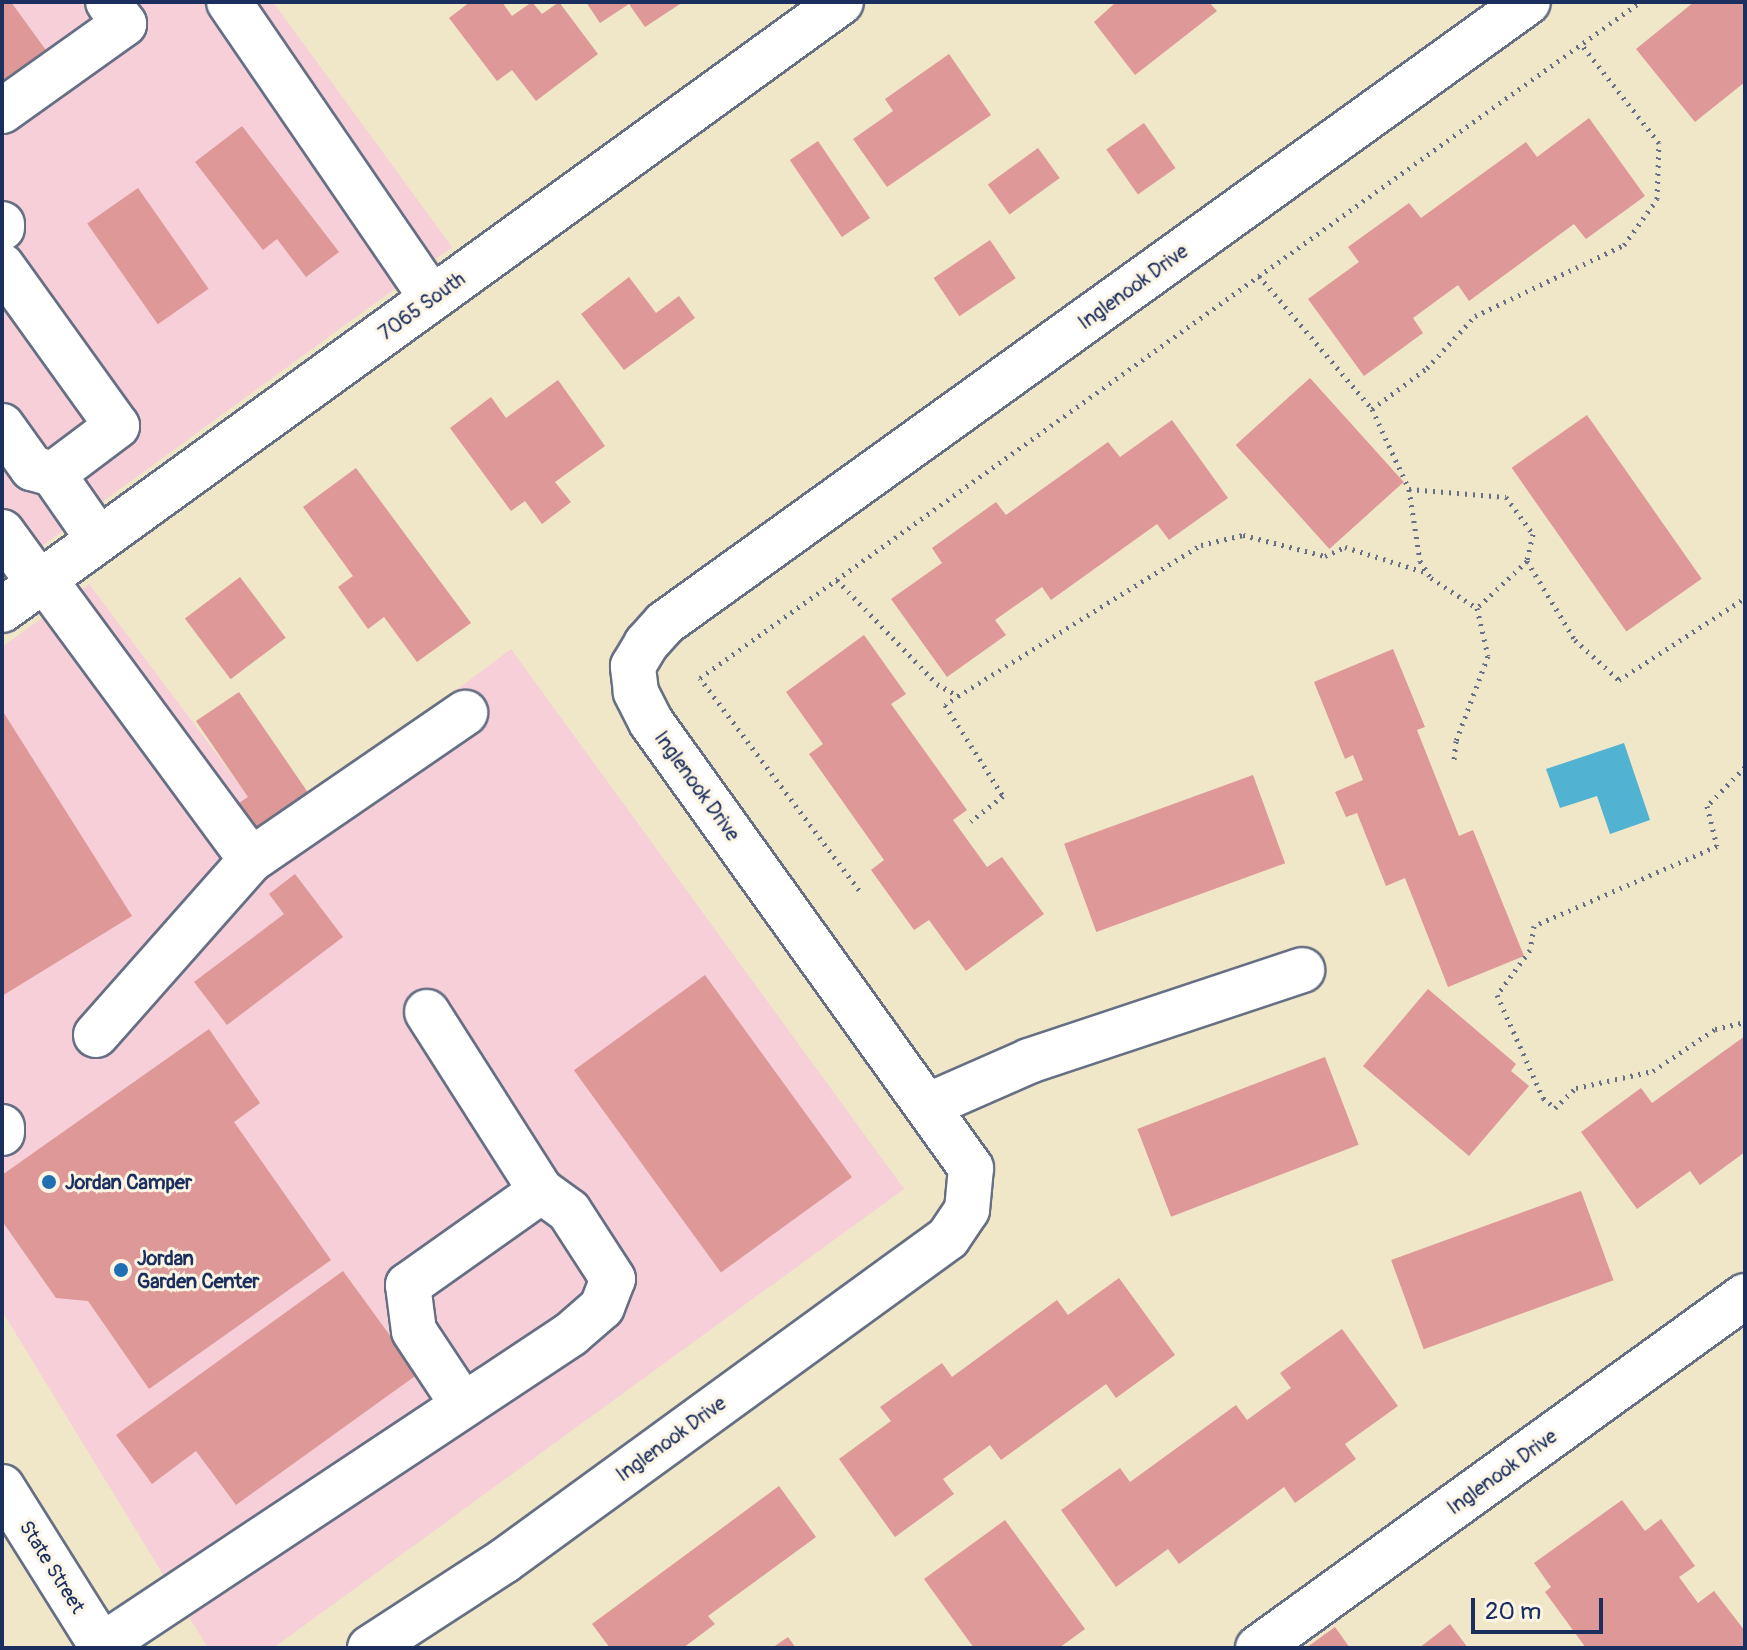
<!DOCTYPE html>
<style>
body{margin:0}
#map{position:relative;width:1747px;height:1650px;overflow:hidden;background:#f0e6c8;font-family:Pangolin,sans-serif}
div>[style]{position:absolute}
.built>*{inset:0;background:#f6cfd8}
.water>*{inset:0;background:#52b2d1}
.building>*{inset:0;background:#de9897;transform-origin:0 0}
.path>*{height:5px;margin-top:-2.5px;transform-origin:0;background:repeating-linear-gradient(90deg,#666f83 0 2px,transparent 0 8px)}
.roads{filter:drop-shadow(2px 0 #666f83) drop-shadow(-2px 0 #666f83) drop-shadow(0 2px #666f83) drop-shadow(0 -2px #666f83)}
.minor>*{height:44px;margin:-22px;padding:0 22px;transform-origin:22px;border-radius:22px;background:#fff}
.major>*{height:44px;margin:-22px;padding:0 22px;transform-origin:22px;border-radius:22px;background:#fff}
.dots>*{width:22px;height:22px;translate:-50% -50%;box-sizing:border-box;border:4px solid #fcf5e5;border-radius:50%}
span{translate:-50% -50%;white-space:nowrap;text-align:center;line-height:1.15;-webkit-text-stroke:6px #fcf5e5;paint-order:stroke}
.street-label{font-size:20px;color:#1b2f5e}
.poi-label{font-size:20px;color:#1b2f5e;font-weight:700}
.left{translate:0 -50%;text-align:left}
.frame{position:absolute;inset:0;border:4px solid #1b2f5e;pointer-events:none}
.scale{position:absolute;left:1471px;top:1598px;width:132px;height:36px;box-sizing:border-box;border:4px solid #1b2f5e;border-top:0;padding-left:10px;font-size:24px;line-height:28px;white-space:nowrap;color:#1b2f5e;-webkit-text-stroke:6px #fcf5e5;paint-order:stroke}
</style>
<div id="map">
<div class="built">
<div style="clip-path:polygon(2px 2px,273px 2px,452px 247px,2px 575px)"></div>
<div style="clip-path:polygon(89px 584px,272px 828px,511px 649px,904px 1189px,273px 1648px,208px 1648px,2px 1311px,2px 647px)"></div>
</div>
<div class="water">
<div style="clip-path:polygon(1624px 743px,1650px 820px,1610px 834px,1597px 796px,1560px 808px,1546px 769px)"></div>
</div>
<div class="building">
<div style="clip-path:polygon(2px 2px,11px 2px,48px 53px,2px 86px)"></div>
<div style="clip-path:polygon(470px 2px,502px 2px,512px 16px,532px 2px,542px 14px,559px 2px,598px 54px,536px 101px,512px 70px,497px 81px,449px 18px)"></div>
<div style="clip-path:polygon(586px 2px,683px 2px,645px 27px,629px 4px,600px 23px)"></div>
<div style="clip-path:polygon(1116px 2px,1209px 2px,1217px 11px,1135px 75px,1094px 22px)"></div>
<div style="clip-path:polygon(1694px 2px,1745px 2px,1745px 82px,1695px 122px,1636px 49px)"></div>
<div style="clip-path:polygon(949px 54px,991px 115px,887px 187px,853px 139px,893px 111px,885px 99px)"></div>
<div style="clip-path:polygon(1589px 118px,1645px 196px,1586px 239px,1574px 224px,1469px 301px,1458px 285px,1413px 318px,1423px 333px,1364px 376px,1308px 299px,1359px 262px,1348px 247px,1409px 203px,1421px 218px,1526px 142px,1537px 157px)"></div>
<div style="left:1144px;top:123px;width:55px;height:46px;rotate:55deg"></div>
<div style="clip-path:polygon(242px 126px,339px 252px,306px 277px,277px 239px,263px 250px,195px 162px)"></div>
<div style="left:818px;top:141px;width:93px;height:34px;rotate:56deg"></div>
<div style="left:1038px;top:148px;width:37px;height:62px;rotate:54deg"></div>
<div style="left:138px;top:188px;width:123px;height:62px;rotate:55deg"></div>
<div style="left:990px;top:240px;width:46px;height:68px;rotate:56deg"></div>
<div style="clip-path:polygon(629px 277px,656px 313px,679px 296px,695px 318px,624px 370px,581px 314px)"></div>
<div style="left:1310px;top:378px;width:140px;height:100px;rotate:48deg"></div>
<div style="clip-path:polygon(558px 380px,605px 446px,555px 482px,571px 502px,542px 524px,525px 501px,511px 511px,450px 428px,491px 397px,506px 418px)"></div>
<div style="left:1587px;top:415px;width:200px;height:92px;rotate:55deg"></div>
<div style="clip-path:polygon(1172px 420px,1228px 498px,1169px 540px,1157px 524px,1051px 600px,1042px 587px,995px 620px,1006px 635px,947px 677px,891px 599px,942px 563px,932px 548px,996px 502px,1006px 515px,1108px 442px,1120px 457px)"></div>
<div style="clip-path:polygon(356px 468px,471px 623px,417px 662px,384px 617px,368px 629px,338px 587px,353px 576px,303px 507px)"></div>
<div style="left:240px;top:577px;width:76px;height:69px;rotate:53deg"></div>
<div style="clip-path:polygon(864px 635px,906px 694px,891px 704px,967px 810px,953px 820px,987px 867px,1002px 857px,1044px 914px,966px 971px,929px 920px,914px 930px,871px 870px,884px 860px,809px 754px,823px 744px,786px 692px)"></div>
<div style="clip-path:polygon(1393px 649px,1425px 727px,1417px 730px,1459px 836px,1473px 830px,1524px 956px,1448px 987px,1405px 878px,1386px 886px,1357px 813px,1346px 817px,1335px 792px,1363px 780px,1353px 755px,1345px 759px,1314px 682px)"></div>
<div style="clip-path:polygon(239px 692px,309px 794px,251px 834px,233px 807px,248px 797px,196px 721px)"></div>
<div style="clip-path:polygon(2px 710px,132px 916px,2px 996px)"></div>
<div style="left:1253px;top:775px;width:94px;height:201px;rotate:70deg"></div>
<div style="clip-path:polygon(295px 874px,343px 937px,227px 1025px,194px 982px,284px 914px,269px 894px)"></div>
<div style="left:705px;top:975px;width:250px;height:162px;rotate:54deg"></div>
<div style="clip-path:polygon(1428px 989px,1516px 1064px,1511px 1071px,1529px 1086px,1469px 1156px,1363px 1066px)"></div>
<div style="clip-path:polygon(209px 1029px,260px 1103px,234px 1122px,331px 1260px,149px 1389px,88px 1301px,56px 1298px,2px 1221px,2px 1175px)"></div>
<div style="clip-path:polygon(1745px 1036px,1745px 1152px,1700px 1185px,1690px 1171px,1637px 1209px,1581px 1132px,1641px 1088px,1652px 1103px)"></div>
<div style="left:1325px;top:1057px;width:94px;height:201px;rotate:69deg"></div>
<div style="left:1581px;top:1191px;width:95px;height:202px;rotate:70deg"></div>
<div style="clip-path:polygon(343px 1271px,418px 1374px,236px 1505px,196px 1451px,152px 1484px,116px 1435px)"></div>
<div style="clip-path:polygon(1119px 1278px,1175px 1355px,1116px 1398px,1106px 1384px,1001px 1460px,990px 1445px,943px 1479px,954px 1494px,895px 1537px,839px 1459px,891px 1421px,880px 1407px,942px 1363px,952px 1377px,1057px 1300px,1068px 1315px)"></div>
<div style="clip-path:polygon(1342px 1329px,1398px 1406px,1345px 1444px,1356px 1459px,1295px 1503px,1284px 1487px,1179px 1564px,1168px 1549px,1116px 1587px,1061px 1510px,1120px 1468px,1130px 1482px,1236px 1405px,1247px 1420px,1291px 1388px,1280px 1373px)"></div>
<div style="clip-path:polygon(779px 1486px,816px 1537px,708px 1616px,715px 1624px,683px 1648px,610px 1648px,592px 1624px)"></div>
<div style="clip-path:polygon(1622px 1500px,1645px 1531px,1661px 1519px,1695px 1566px,1679px 1577px,1698px 1603px,1714px 1591px,1745px 1631px,1745px 1648px,1586px 1648px,1545px 1592px,1551px 1587px,1534px 1563px)"></div>
<div style="clip-path:polygon(1005px 1520px,1085px 1629px,1059px 1648px,974px 1648px,924px 1579px)"></div>
<div style="clip-path:polygon(1450px 1624px,1468px 1648px,1419px 1648px)"></div>
<div style="clip-path:polygon(1335px 1627px,1350px 1648px,1306px 1648px)"></div>
<div style="clip-path:polygon(788px 1637px,796px 1648px,772px 1648px)"></div>
</div>
<div class="path">
<div style="left:1259px;top:276px;width:175px;rotate:49.6deg"></div>
<div style="left:1372px;top:409px;width:69px;rotate:-36.7deg"></div>
<div style="left:1427px;top:368px;width:71px;rotate:-47.3deg"></div>
<div style="left:1475px;top:316px;width:165px;rotate:-25.5deg"></div>
<div style="left:1624px;top:245px;width:57px;rotate:-54.3deg"></div>
<div style="left:1657px;top:199px;width:56px;rotate:-88deg"></div>
<div style="left:1659px;top:143px;width:126px;rotate:-128.2deg"></div>
<div style="left:1372px;top:409px;width:88px;rotate:65.2deg"></div>
<div style="left:1409px;top:489px;width:73px;rotate:81.3deg"></div>
<div style="left:1420px;top:561px;width:20px;rotate:57deg"></div>
<div style="left:1431px;top:578px;width:55px;rotate:33.1deg"></div>
<div style="left:1477px;top:608px;width:49px;rotate:77.1deg"></div>
<div style="left:1488px;top:656px;width:91px;rotate:110.6deg"></div>
<div style="left:1456px;top:741px;width:20px;rotate:96deg"></div>
<div style="left:1409px;top:489px;width:97px;rotate:4.7deg"></div>
<div style="left:1506px;top:497px;width:46px;rotate:53.9deg"></div>
<div style="left:1533px;top:534px;width:28px;rotate:103deg"></div>
<div style="left:1527px;top:561px;width:69px;rotate:136.8deg"></div>
<div style="left:1527px;top:561px;width:92px;rotate:58.7deg"></div>
<div style="left:1575px;top:640px;width:59px;rotate:42.3deg"></div>
<div style="left:1619px;top:680px;width:150px;rotate:-33.1deg"></div>
<div style="left:837px;top:580px;width:144px;rotate:46.1deg"></div>
<div style="left:937px;top:684px;width:24px;rotate:30deg"></div>
<div style="left:958px;top:696px;width:286px;rotate:-31.9deg"></div>
<div style="left:1201px;top:545px;width:43px;rotate:-13.4deg"></div>
<div style="left:1243px;top:535px;width:85px;rotate:14.4deg"></div>
<div style="left:1325px;top:556px;width:22px;rotate:-24deg"></div>
<div style="left:1345px;top:547px;width:87px;rotate:17.4deg"></div>
<div style="left:959px;top:695px;width:17px;rotate:144deg"></div>
<div style="left:945px;top:705px;width:108px;rotate:57.5deg"></div>
<div style="left:1003px;top:796px;width:41px;rotate:142deg"></div>
<div style="left:1745px;top:767px;width:54px;rotate:134.3deg"></div>
<div style="left:1707px;top:806px;width:41px;rotate:76deg"></div>
<div style="left:1717px;top:846px;width:200px;rotate:156.4deg"></div>
<div style="left:1534px;top:926px;width:24px;rotate:99deg"></div>
<div style="left:1530px;top:950px;width:56px;rotate:126.3deg"></div>
<div style="left:1497px;top:995px;width:113px;rotate:65.9deg"></div>
<div style="left:1543px;top:1098px;width:16px;rotate:40deg"></div>
<div style="left:1555px;top:1108px;width:29px;rotate:-44deg"></div>
<div style="left:1576px;top:1088px;width:79px;rotate:-12.4deg"></div>
<div style="left:1653px;top:1071px;width:75px;rotate:-34.1deg"></div>
<div style="left:1715px;top:1029px;width:31px;rotate:-13deg"></div>
<div style="left:859px;top:890px;width:265px;rotate:-126.9deg"></div>
<div style="left:700px;top:678px;width:1158px;rotate:-35.72deg"></div>
</div>
<div class="roads">
<div class="minor">
<div style="left:229px;top:2px;width:359px;rotate:55.6deg"></div>
<div style="left:2px;top:111px;width:150px;rotate:-35.5deg"></div>
<div style="left:124px;top:24px;width:27px;rotate:-126deg"></div>
<div style="left:2px;top:224px;width:4px;rotate:90deg"></div>
<div style="left:2px;top:266px;width:197px;rotate:54.3deg"></div>
<div style="left:117px;top:426px;width:80px;rotate:143.1deg"></div>
<div style="left:2px;top:426px;width:52px;rotate:54.5deg"></div>
<div style="left:32px;top:468px;width:22px;rotate:16deg"></div>
<div style="left:53px;top:474px;width:80px;rotate:55.1deg"></div>
<div style="left:2px;top:532px;width:63px;rotate:54deg"></div>
<div style="left:44px;top:579px;width:349px;rotate:53.6deg"></div>
<div style="left:2px;top:610px;width:1036px;rotate:-35.93deg"></div>
<div style="left:427px;top:1012px;width:212px;rotate:57.5deg"></div>
<div style="left:96px;top:1035px;width:234px;rotate:-48.5deg"></div>
<div style="left:251px;top:860px;width:260px;rotate:-34.5deg"></div>
<div style="left:929px;top:1105px;width:109px;rotate:-23.7deg"></div>
<div style="left:1029px;top:1061px;width:288px;rotate:-18.4deg"></div>
<div style="left:2px;top:1127px;width:6px;rotate:90deg"></div>
<div style="left:101px;top:1646px;width:564px;rotate:-33.58deg"></div>
<div style="left:571px;top:1334px;width:41px;rotate:-41.1deg"></div>
<div style="left:602px;top:1307px;width:30px;rotate:-69deg"></div>
<div style="left:613px;top:1279px;width:81px;rotate:-122.9deg"></div>
<div style="left:569px;top:1211px;width:34px;rotate:-144deg"></div>
<div style="left:541px;top:1191px;width:163px;rotate:144.7deg"></div>
<div style="left:408px;top:1285px;width:46px;rotate:82.6deg"></div>
<div style="left:414px;top:1331px;width:89px;rotate:56.5deg"></div>
<div style="left:370px;top:1648px;width:160px;rotate:-33deg"></div>
<div style="left:504px;top:1561px;width:549px;rotate:-36.04deg"></div>
<div style="left:948px;top:1238px;width:34px;rotate:-56deg"></div>
<div style="left:967px;top:1210px;width:42px;rotate:-84.6deg"></div>
<div style="left:971px;top:1168px;width:549px;rotate:-125.66deg"></div>
<div style="left:651px;top:722px;width:34px;rotate:-117deg"></div>
<div style="left:636px;top:692px;width:26px;rotate:-97deg"></div>
<div style="left:633px;top:666px;width:26px;rotate:-59deg"></div>
<div style="left:646px;top:644px;width:28px;rotate:-48deg"></div>
<div style="left:665px;top:623px;width:1063px;rotate:-35.74deg"></div>
<div style="left:1258px;top:1648px;width:601px;rotate:-35.86deg"></div>
</div>
<div class="major">
<div style="left:2px;top:1487px;width:190px;rotate:57.9deg"></div>
</div>
</div>
<div class="dots">
<div style="left:49px;top:1182px;background:#1f6fb2"></div>
<div style="left:121px;top:1270px;background:#1f6fb2"></div>
</div>
<div class="street-label">
<span style="left:1133px;top:287px;rotate:-36deg">Inglenook Drive</span>
<span style="left:422px;top:306px;rotate:-36deg">7065 South</span>
<span style="left:697px;top:786px;rotate:54deg">Inglenook Drive</span>
<span style="left:671px;top:1439px;rotate:-36deg">Inglenook Drive</span>
<span style="left:1502px;top:1472px;rotate:-36deg">Inglenook Drive</span>
<span style="left:52px;top:1567px;rotate:58deg">State Street</span>
</div>
<div class="poi-label">
<span class="left" style="left:65px;top:1182px">Jordan Camper</span>
<span class="left" style="left:137px;top:1270px">Jordan<br>Garden Center</span>
</div>
<div class="frame"></div>
<div class="scale">20 m</div>
</div>
